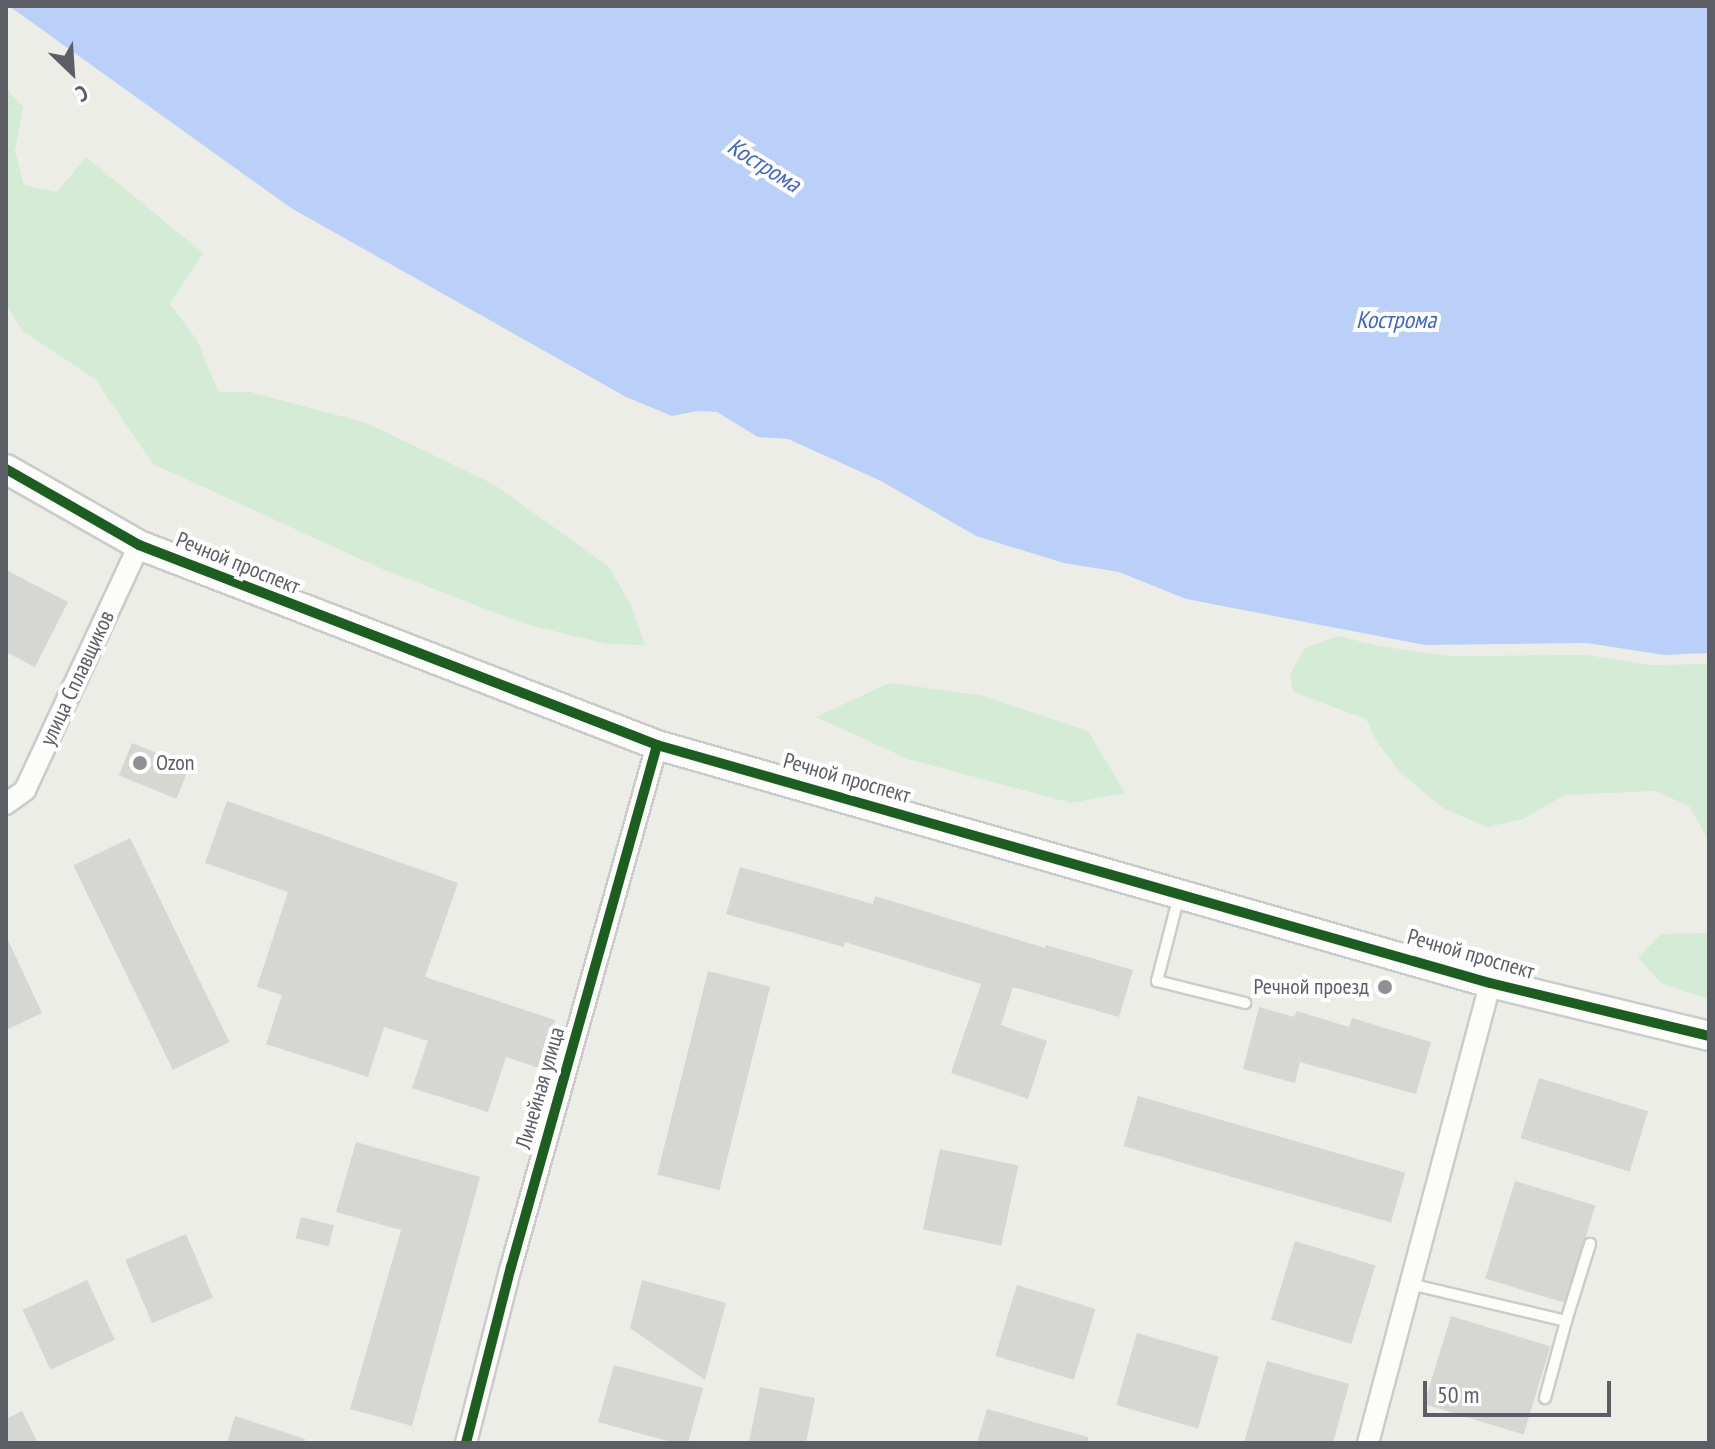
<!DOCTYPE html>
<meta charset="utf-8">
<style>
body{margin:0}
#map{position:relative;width:1715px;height:1449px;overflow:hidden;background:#edede7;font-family:"PT Sans Narrow",sans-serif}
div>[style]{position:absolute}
.green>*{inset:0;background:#d4ebd6}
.water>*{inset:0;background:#bbd0f8}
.building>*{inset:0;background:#d6d6d2;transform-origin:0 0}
.roads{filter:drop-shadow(2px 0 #cbcbca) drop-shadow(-2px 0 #cbcbca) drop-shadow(0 2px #cbcbca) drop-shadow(0 -2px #cbcbca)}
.lane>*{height:10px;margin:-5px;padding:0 5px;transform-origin:5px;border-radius:5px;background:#fcfcfb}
.street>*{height:20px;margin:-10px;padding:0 10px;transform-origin:10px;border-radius:10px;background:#fcfcfb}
.secondary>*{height:28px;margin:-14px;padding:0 14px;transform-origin:14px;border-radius:14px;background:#fcfcfb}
.cycleway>*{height:10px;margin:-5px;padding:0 5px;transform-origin:5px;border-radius:5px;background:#1b5e20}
.dots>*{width:22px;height:22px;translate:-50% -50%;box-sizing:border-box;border:4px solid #fff;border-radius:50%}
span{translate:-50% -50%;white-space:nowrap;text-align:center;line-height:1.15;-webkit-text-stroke:8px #fff;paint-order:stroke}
.street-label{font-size:22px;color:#5c5e66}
.poi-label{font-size:22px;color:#5c5e66}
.left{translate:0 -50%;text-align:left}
.right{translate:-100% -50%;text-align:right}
.water-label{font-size:24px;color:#3f64cb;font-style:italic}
.frame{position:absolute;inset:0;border:8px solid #5c5e66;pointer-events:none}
.north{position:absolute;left:32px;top:32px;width:80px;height:80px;-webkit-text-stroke:6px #fff;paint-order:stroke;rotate:155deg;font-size:22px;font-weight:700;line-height:32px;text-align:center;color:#5c5e66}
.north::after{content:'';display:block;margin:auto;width:28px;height:36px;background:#5c5e66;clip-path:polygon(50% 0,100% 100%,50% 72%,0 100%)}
.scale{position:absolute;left:1423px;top:1381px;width:188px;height:36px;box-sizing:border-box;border:4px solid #5c5e66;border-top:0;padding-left:10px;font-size:24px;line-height:28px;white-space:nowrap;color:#5c5e66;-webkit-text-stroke:6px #fff;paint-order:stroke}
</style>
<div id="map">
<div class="green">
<div style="clip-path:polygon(6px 88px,23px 107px,15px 151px,24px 185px,57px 192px,86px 157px,203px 253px,170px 304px,197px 340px,218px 392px,250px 392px,367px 423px,493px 484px,608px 566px,630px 603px,645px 645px,607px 644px,525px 624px,382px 569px,153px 464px,95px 379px,24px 332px,6px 306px)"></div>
<div style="clip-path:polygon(1338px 636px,1378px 646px,1450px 656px,1586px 655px,1650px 665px,1709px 664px,1709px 841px,1689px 806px,1655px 791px,1565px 795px,1523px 819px,1488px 827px,1444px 809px,1399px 771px,1377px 742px,1366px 719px,1293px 692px,1290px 674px,1305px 648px)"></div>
<div style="clip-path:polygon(889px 683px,980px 695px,1088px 731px,1125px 793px,1071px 803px,908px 759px,816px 717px)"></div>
<div style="clip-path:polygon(1709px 933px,1709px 999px,1662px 984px,1638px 957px,1661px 934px)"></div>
</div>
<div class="water">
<div style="clip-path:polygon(9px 6px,1709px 6px,1709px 653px,1664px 655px,1587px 643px,1425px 645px,1186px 599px,1119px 572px,1064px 563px,976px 536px,881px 481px,788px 439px,758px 437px,717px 412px,698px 411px,672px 416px,626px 397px,291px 208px)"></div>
</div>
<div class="building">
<div style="clip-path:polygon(6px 570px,68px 602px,35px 667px,6px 652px)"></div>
<div style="left:132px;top:743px;width:62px;height:35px;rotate:22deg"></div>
<div style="clip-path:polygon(227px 801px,458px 883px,425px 977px,555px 1020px,539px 1068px,506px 1057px,488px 1112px,412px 1088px,428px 1041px,384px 1027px,368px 1077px,266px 1044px,282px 995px,257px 987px,288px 892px,205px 863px)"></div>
<div style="left:130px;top:838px;width:227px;height:63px;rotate:64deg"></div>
<div style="clip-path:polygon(740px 867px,873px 904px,875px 896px,1045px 948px,1046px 945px,1133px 970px,1119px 1017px,1013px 987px,1001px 1025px,1047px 1041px,1028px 1099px,951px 1073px,981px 984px,845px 942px,844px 947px,726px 914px)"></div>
<div style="clip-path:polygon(6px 936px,42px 1013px,6px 1030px)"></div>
<div style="left:708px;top:971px;width:64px;height:210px;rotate:14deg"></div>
<div style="clip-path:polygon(1259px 1007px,1294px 1017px,1297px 1011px,1349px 1027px,1352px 1018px,1431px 1042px,1416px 1094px,1300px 1062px,1295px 1083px,1243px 1069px)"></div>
<div style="left:1539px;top:1078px;width:114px;height:63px;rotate:17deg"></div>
<div style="left:1138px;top:1096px;width:278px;height:52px;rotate:16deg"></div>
<div style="clip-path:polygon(356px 1142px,480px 1177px,412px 1426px,350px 1409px,401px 1230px,336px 1212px)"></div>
<div style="left:940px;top:1149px;width:80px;height:82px;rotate:12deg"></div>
<div style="left:1515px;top:1181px;width:84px;height:102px;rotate:17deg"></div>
<div style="left:301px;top:1217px;width:34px;height:22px;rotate:14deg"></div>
<div style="left:186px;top:1234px;width:69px;height:66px;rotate:67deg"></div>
<div style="left:1295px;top:1241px;width:84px;height:82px;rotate:17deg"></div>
<div style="left:87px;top:1280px;width:66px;height:71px;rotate:65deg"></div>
<div style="clip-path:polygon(642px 1280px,726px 1303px,705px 1380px,630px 1328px)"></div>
<div style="left:1017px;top:1285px;width:82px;height:74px;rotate:17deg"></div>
<div style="left:1451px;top:1316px;width:104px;height:92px;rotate:17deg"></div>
<div style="left:1137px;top:1333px;width:85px;height:75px;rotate:16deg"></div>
<div style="clip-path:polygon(1267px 1361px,1349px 1384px,1333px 1443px,1244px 1443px)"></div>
<div style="clip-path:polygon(614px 1365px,703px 1388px,688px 1443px,675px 1443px,598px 1422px)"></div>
<div style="clip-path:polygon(760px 1387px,815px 1398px,806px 1443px,749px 1443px)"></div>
<div style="clip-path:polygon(987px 1409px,1088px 1437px,1088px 1443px,977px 1443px)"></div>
<div style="clip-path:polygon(22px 1411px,38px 1443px,6px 1443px,6px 1419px)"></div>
<div style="clip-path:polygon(235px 1416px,305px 1439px,305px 1443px,227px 1443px)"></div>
</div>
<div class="roads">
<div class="lane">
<div style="left:1179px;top:896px;width:88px;rotate:104.5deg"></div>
<div style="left:1157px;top:981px;width:91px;rotate:14deg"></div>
<div style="left:1410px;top:1284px;width:160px;rotate:13.3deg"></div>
<div style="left:1566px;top:1321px;width:81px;rotate:-72.7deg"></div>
<div style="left:1545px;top:1398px;width:80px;rotate:-74.7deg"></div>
</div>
<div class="street">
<div style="left:6px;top:804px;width:24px;rotate:-36deg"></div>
<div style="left:25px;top:790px;width:270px;rotate:-65deg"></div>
<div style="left:466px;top:1443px;width:182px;rotate:-75.7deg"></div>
<div style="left:511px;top:1267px;width:542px;rotate:-74.37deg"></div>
<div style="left:1368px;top:1443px;width:476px;rotate:-75.1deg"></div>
</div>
<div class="secondary">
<div style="left:6px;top:469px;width:153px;rotate:29.7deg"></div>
<div style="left:139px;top:545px;width:555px;rotate:21.11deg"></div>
<div style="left:657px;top:745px;width:866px;rotate:15.95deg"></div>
<div style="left:1490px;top:983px;width:225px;rotate:13.6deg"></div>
</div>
</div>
<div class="cycleway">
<div style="left:6px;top:469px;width:153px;rotate:29.7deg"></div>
<div style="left:139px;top:545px;width:555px;rotate:21.11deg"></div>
<div style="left:657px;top:745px;width:866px;rotate:15.95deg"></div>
<div style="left:1490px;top:983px;width:225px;rotate:13.6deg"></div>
<div style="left:466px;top:1443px;width:182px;rotate:-75.7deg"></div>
<div style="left:511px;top:1267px;width:542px;rotate:-74.37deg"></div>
</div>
<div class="dots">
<div style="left:140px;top:763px;background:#8f9093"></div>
<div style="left:1385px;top:987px;background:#8f9093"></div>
</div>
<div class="street-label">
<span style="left:238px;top:563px;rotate:22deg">Речной проспект</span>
<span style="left:77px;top:678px;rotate:-65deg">улица Сплавщиков</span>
<span style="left:847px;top:778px;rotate:16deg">Речной проспект</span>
<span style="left:1471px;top:954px;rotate:16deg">Речной проспект</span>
<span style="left:540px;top:1088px;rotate:-74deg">Линейная улица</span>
</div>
<div class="poi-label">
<span class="left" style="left:156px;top:763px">Ozon</span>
<span class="right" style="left:1369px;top:987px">Речной проезд</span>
</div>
<div class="water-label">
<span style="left:764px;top:165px;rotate:32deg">Кострома</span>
<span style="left:1396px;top:320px">Кострома</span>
</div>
<div class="frame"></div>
<div class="north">С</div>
<div class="scale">50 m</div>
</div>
